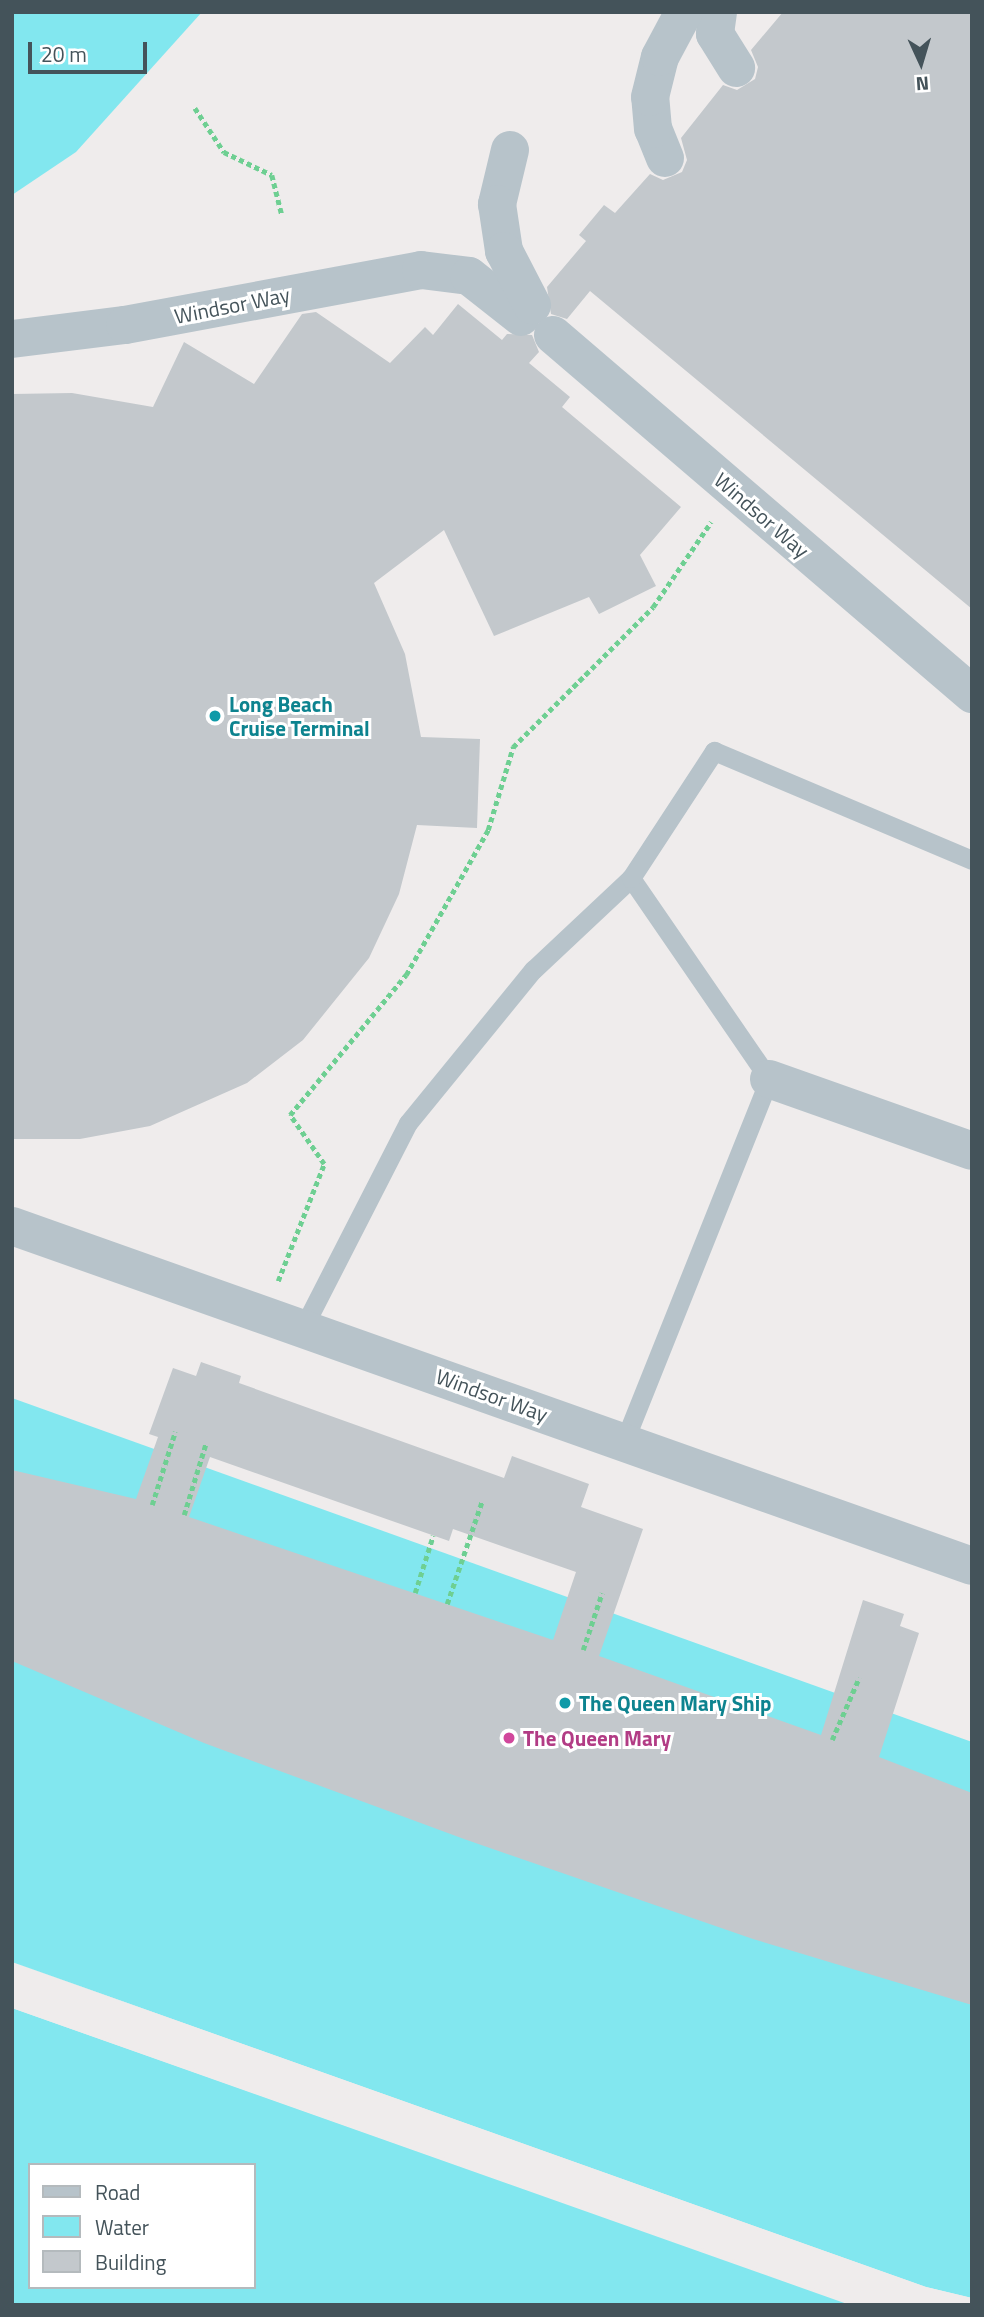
<!DOCTYPE html>
<style>
body{margin:0}
#map{position:relative;width:984px;height:2317px;overflow:hidden;background:#efecec;font-family:"Titillium Web",sans-serif}
div>[style]{position:absolute}
.water>*{inset:0;background:#82e7ef}
.pier>*{inset:0;background:#efecec}
.building>*{inset:0;background:#c3c8cc}
.path>*{height:4.5px;margin-top:-2.25px;transform-origin:0;background:repeating-linear-gradient(90deg,#6ecf92 0 5px,transparent 0 8.5px)}
.service>*{height:19px;margin:-9.5px;padding:0 9.5px;transform-origin:9.5px;border-radius:9.5px;background:#b7c3ca}
.minor>*{height:38px;margin:-19px;padding:0 19px;transform-origin:19px;border-radius:19px;background:#b7c3ca}
.tertiary>*{height:38px;margin:-19px;padding:0 19px;transform-origin:19px;border-radius:19px;background:#b7c3ca}
.dots>*{width:19px;height:19px;translate:-50% -50%;box-sizing:border-box;border:4px solid #fff;border-radius:50%}
span{translate:-50% -50%;white-space:nowrap;text-align:center;line-height:1.15;-webkit-text-stroke:6px #fff;paint-order:stroke}
.street-label{font-size:21px;color:#44535a}
.culture-label{font-size:21px;color:#0d838f;font-weight:700}
.left{translate:0 -50%;text-align:left}
.hotel-label{font-size:21px;color:#b23c85;font-weight:700}
.frame{position:absolute;inset:0;border:14px solid #44535a;pointer-events:none}
.legend{position:absolute;left:28px;top:2163px;width:228px;height:126px;box-sizing:border-box;background:#fff;border:2px solid #b4babd;margin:0;padding:9px 12px;list-style:none;font-size:21px;color:#44535a}
.legend li{display:flex;align-items:center;gap:14px;height:35px}
.legend b{width:35px;border:2px solid #b4babd}
.north{position:absolute;left:886px;top:28px;width:70px;height:70px;-webkit-text-stroke:5px #fff;paint-order:stroke;rotate:176deg;font-size:19px;font-weight:700;line-height:28px;text-align:center;color:#44535a}
.north::after{content:'';display:block;margin:auto;width:24px;height:32px;background:#44535a;clip-path:polygon(50% 0,100% 100%,50% 72%,0 100%)}
.scale{position:absolute;left:28px;top:42px;width:119px;height:32px;box-sizing:border-box;border:4px solid #44535a;border-top:0;padding-left:9px;font-size:21px;line-height:24px;white-space:nowrap;color:#44535a;-webkit-text-stroke:5px #fff;paint-order:stroke}
</style>
<div id="map">
<div class="water">
<div style="clip-path:polygon(12px 12px,202px 12px,76px 152px,12px 195px)"></div>
<div style="clip-path:polygon(12px 1398px,972px 1742px,972px 2298px,926px 2287px,12px 1962px)"></div>
<div style="clip-path:polygon(evenodd,12px 2008px,850px 2305px,12px 2305px,12px 2008px,30px 2165px,254px 2165px,254px 2287px,30px 2287px,30px 2165px)"></div>
</div>
<div class="pier">
<div style="clip-path:polygon(12px 1962px,926px 2287px,972px 2298px,972px 2302px,924px 2290px)"></div>
<div style="clip-path:polygon(12px 2004px,851px 2301px,854px 2305px,12px 2008px)"></div>
</div>
<div class="building">
<div style="clip-path:polygon(783px 12px,972px 12px,972px 609px,590px 291px,567px 319px,551px 314px,547px 287px,586px 241px,579px 235px,604px 205px,615px 213px,650px 174px,663px 180px,682px 172px,687px 160px,681px 138px,723px 85px,737px 90px,755px 79px,758px 67px,751px 50px)"></div>
<div style="clip-path:polygon(458px 304px,502px 340px,507px 334px,532px 335px,539px 352px,529px 363px,570px 397px,562px 407px,681px 507px,640px 555px,656px 586px,599px 614px,589px 597px,494px 636px,444px 530px,374px 583px,405px 654px,421px 737px,480px 739px,477px 828px,417px 825px,399px 894px,369px 958px,303px 1040px,247px 1083px,150px 1126px,80px 1139px,12px 1139px,12px 394px,72px 393px,153px 407px,184px 342px,254px 384px,302px 314px,316px 312px,390px 363px,425px 327px,433px 335px)"></div>
<div style="clip-path:polygon(evenodd,201px 1362px,241px 1376px,239px 1383px,504px 1478px,512px 1456px,589px 1484px,581px 1507px,643px 1529px,599px 1656px,821px 1735px,863px 1600px,904px 1614px,900px 1626px,919px 1633px,879px 1757px,972px 1793px,972px 2005px,753px 1939px,464px 1839px,204px 1743px,12px 1661px,12px 1470px,136px 1499px,158px 1437px,149px 1434px,173px 1368px,196px 1376px,201px 1362px,210px 1457px,449px 1541px,453px 1529px,576px 1572px,553px 1640px,189px 1517px,210px 1457px)"></div>
</div>
<div class="path">
<div style="left:195px;top:108px;width:53px;rotate:56.6deg"></div>
<div style="left:224px;top:152px;width:53px;rotate:25.6deg"></div>
<div style="left:272px;top:175px;width:41px;rotate:76deg"></div>
<div style="left:278px;top:1281px;width:126px;rotate:-68.5deg"></div>
<div style="left:324px;top:1164px;width:60px;rotate:-124.8deg"></div>
<div style="left:290px;top:1115px;width:182px;rotate:-50.4deg"></div>
<div style="left:406px;top:975px;width:167px;rotate:-60.5deg"></div>
<div style="left:488px;top:830px;width:87px;rotate:-73.2deg"></div>
<div style="left:513px;top:747px;width:198px;rotate:-45deg"></div>
<div style="left:653px;top:607px;width:103px;rotate:-55.7deg"></div>
<div style="left:152px;top:1505px;width:77px;rotate:-72.5deg"></div>
<div style="left:184px;top:1515px;width:75px;rotate:-73deg"></div>
<div style="left:415px;top:1593px;width:60px;rotate:-72.5deg"></div>
<div style="left:447px;top:1604px;width:109px;rotate:-71.2deg"></div>
<div style="left:583px;top:1650px;width:60px;rotate:-71.6deg"></div>
<div style="left:832px;top:1740px;width:68px;rotate:-66.5deg"></div>
</div>
<div class="service">
<div style="left:303px;top:1328px;width:230px;rotate:-62.9deg"></div>
<div style="left:408px;top:1123px;width:198px;rotate:-50.8deg"></div>
<div style="left:533px;top:970px;width:134px;rotate:-43.2deg"></div>
<div style="left:624px;top:1442px;width:391px;rotate:-68.2deg"></div>
<div style="left:769px;top:1079px;width:244px;rotate:-124.5deg"></div>
<div style="left:631px;top:878px;width:152px;rotate:-56.8deg"></div>
<div style="left:714px;top:751px;width:280px;rotate:22.9deg"></div>
</div>
<div class="minor">
<div style="left:12px;top:339px;width:114px;rotate:-7.1deg"></div>
<div style="left:125px;top:325px;width:301px;rotate:-10.5deg"></div>
<div style="left:421px;top:270px;width:48px;rotate:7.1deg"></div>
<div style="left:469px;top:276px;width:66px;rotate:38.3deg"></div>
<div style="left:12px;top:1226px;width:1018px;rotate:19.5deg"></div>
</div>
<div class="tertiary">
<div style="left:718px;top:12px;width:22px;rotate:98deg"></div>
<div style="left:715px;top:34px;width:40px;rotate:58deg"></div>
<div style="left:510px;top:150px;width:56px;rotate:103.5deg"></div>
<div style="left:497px;top:204px;width:48px;rotate:81.5deg"></div>
<div style="left:504px;top:251px;width:61px;rotate:62.6deg"></div>
<div style="left:665px;top:158px;width:31px;rotate:-112deg"></div>
<div style="left:653px;top:129px;width:32px;rotate:-95deg"></div>
<div style="left:650px;top:97px;width:41px;rotate:-76deg"></div>
<div style="left:660px;top:57px;width:51px;rotate:-61.9deg"></div>
<div style="left:553px;top:335px;width:552px;rotate:40.59deg"></div>
<div style="left:769px;top:1079px;width:215px;rotate:19.5deg"></div>
</div>
<div class="dots">
<div style="left:215px;top:716px;background:#0f9aa8"></div>
<div style="left:565px;top:1703px;background:#0f9aa8"></div>
<div style="left:509px;top:1738px;background:#d1479c"></div>
</div>
<div class="street-label">
<span style="left:232px;top:305px;rotate:-11deg">Windsor Way</span>
<span style="left:762px;top:515px;rotate:41deg">Windsor Way</span>
<span style="left:492px;top:1395px;rotate:20deg">Windsor Way</span>
</div>
<div class="culture-label">
<span class="left" style="left:229px;top:716px">Long Beach<br>Cruise Terminal</span>
<span class="left" style="left:579px;top:1703px">The Queen Mary Ship</span>
</div>
<div class="hotel-label">
<span class="left" style="left:523px;top:1738px">The Queen Mary</span>
</div>
<div class="frame"></div>
<ul class="legend">
<li><b style="height:9px;background:#b7c3ca"></b>Road</li>
<li><b style="height:19px;background:#82e7ef"></b>Water</li>
<li><b style="height:19px;background:#c3c8cc"></b>Building</li>
</ul>
<div class="north">N</div>
<div class="scale">20 m</div>
</div>
